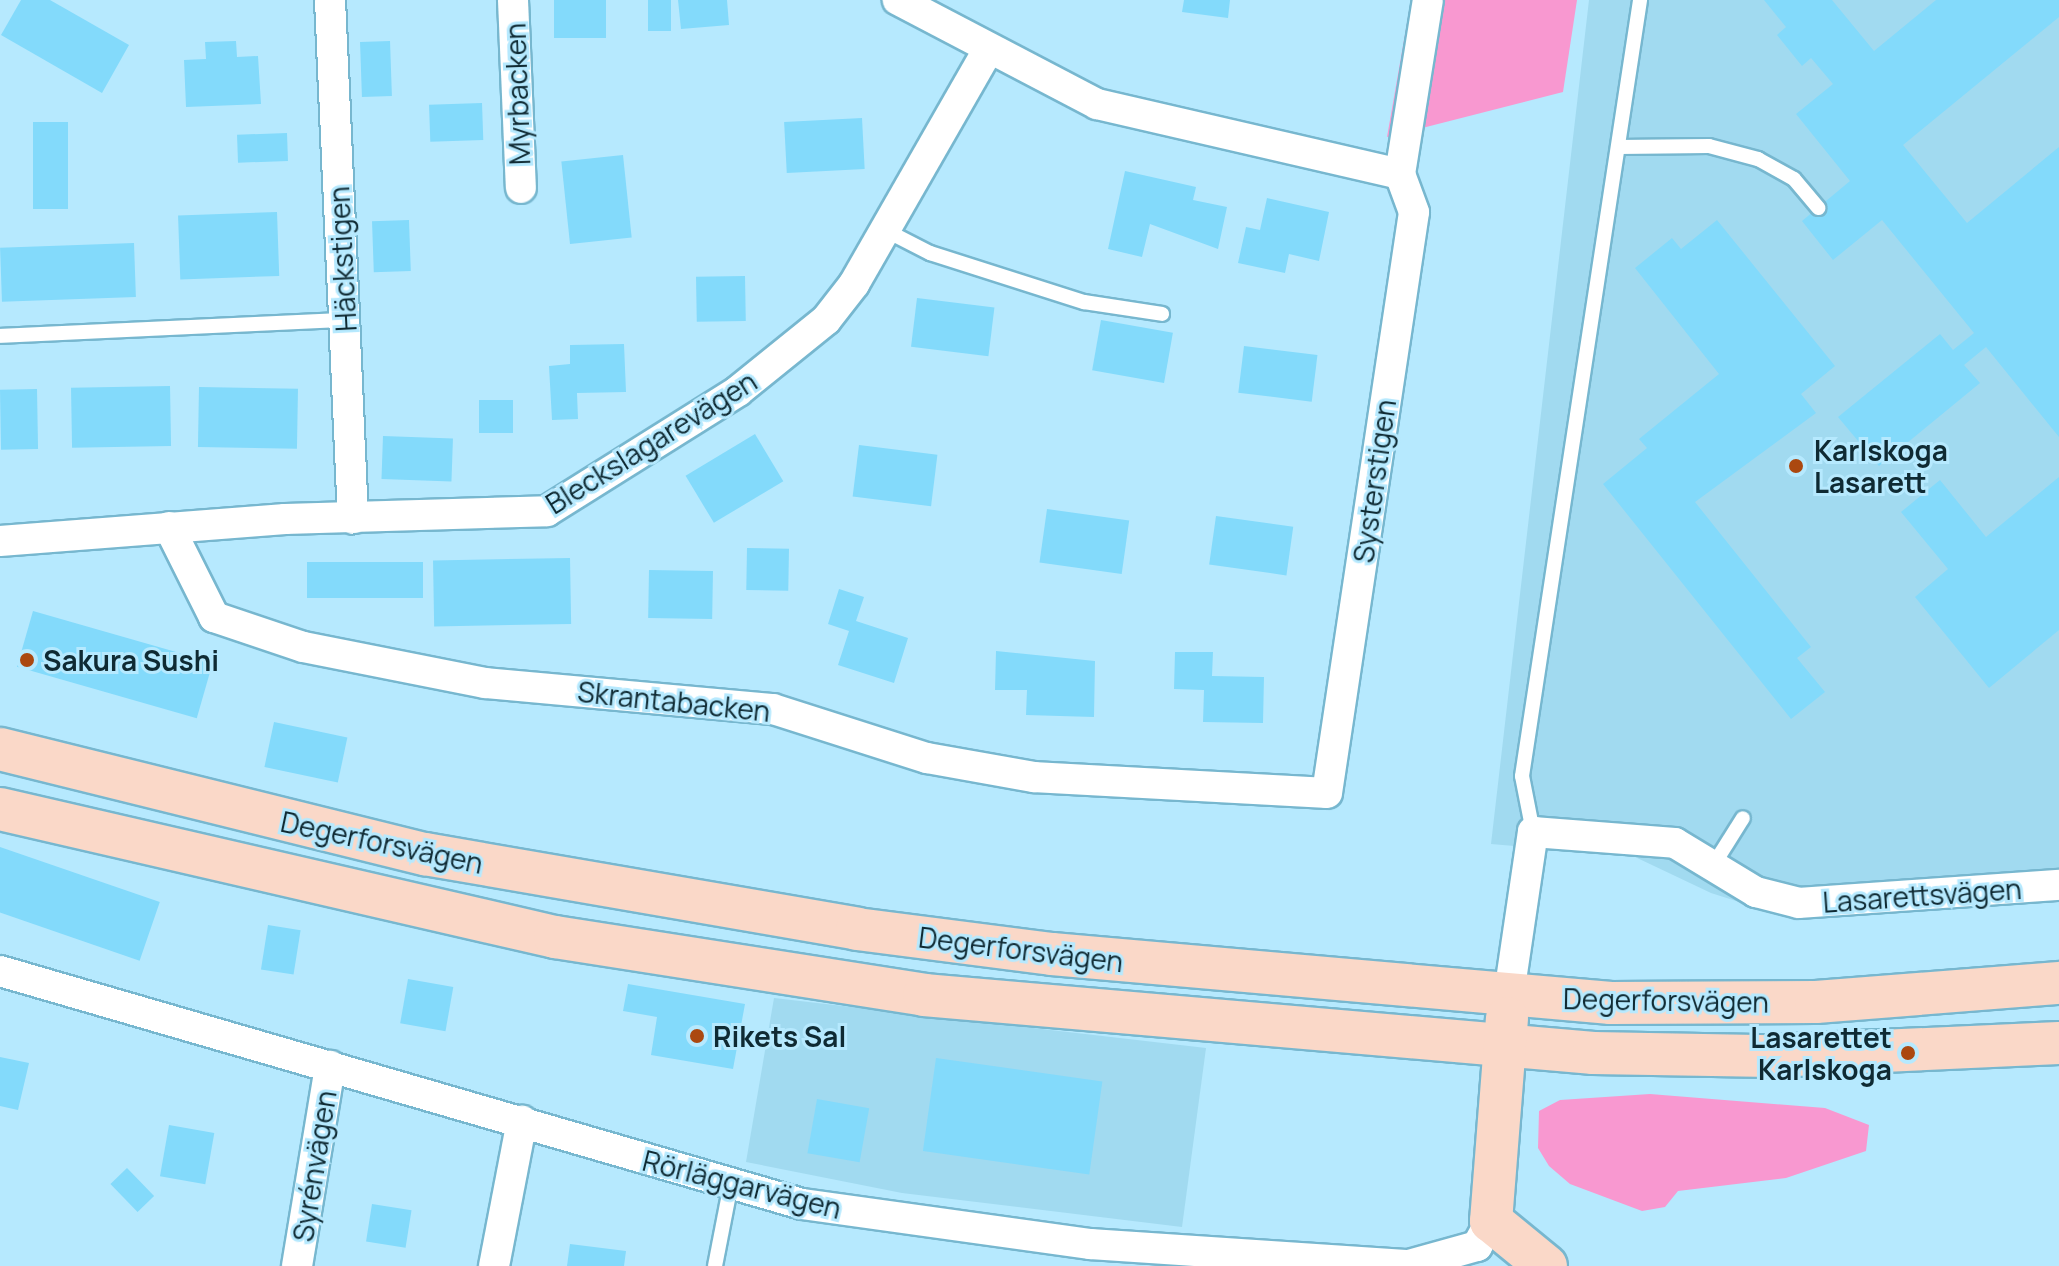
<!DOCTYPE html>
<meta charset="utf-8">
<style>
body{margin:0}
#map{position:relative;width:2059px;height:1266px;overflow:hidden;background:#b6e9fe;font-family:Manrope,sans-serif}
div>[style]{position:absolute}
.built>*{inset:0;background:#a1daf0}
.green>*{inset:0;background:#f898d0}
.building>*{inset:0;background:#83dafb;transform-origin:0 0}
.roads{filter:drop-shadow(2px 0 #77b7cf) drop-shadow(-2px 0 #77b7cf) drop-shadow(0 2px #77b7cf) drop-shadow(0 -2px #77b7cf)}
.lane>*{height:14px;margin:-7px;padding:0 7px;transform-origin:7px;border-radius:7px;background:#fff}
.street>*{height:30px;margin:-15px;padding:0 15px;transform-origin:15px;border-radius:15px;background:#fff}
.secondary>*{height:42px;margin:-21px;padding:0 21px;transform-origin:21px;border-radius:21px;background:#fad8c8}
.dots>*{width:22px;height:22px;translate:-50% -50%;box-sizing:border-box;border:4px solid #b6e9fe;border-radius:50%}
span{translate:-50% -50%;white-space:nowrap;text-align:center;line-height:1.15;-webkit-text-stroke:6px #b6e9fe;paint-order:stroke}
.street-label{font-size:28px;color:#0f2a33}
.poi-label{font-size:28px;color:#0f2a33;font-weight:700}
.left{translate:0 -50%;text-align:left}
.right{translate:-100% -50%;text-align:right}
</style>
<div id="map">
<div class="built">
<div style="clip-path:polygon(1589px 0,2059px 0,2059px 901px,1796px 920px,1711px 893px,1633px 856px,1491px 844px)"></div>
<div style="clip-path:polygon(774px 998px,1206px 1048px,1182px 1227px,902px 1193px,746px 1162px)"></div>
</div>
<div class="green">
<div style="clip-path:polygon(1411px 0,1577px 0,1563px 92px,1387px 137px)"></div>
<div style="clip-path:polygon(1650px 1094px,1825px 1108px,1869px 1125px,1866px 1151px,1786px 1178px,1678px 1191px,1665px 1207px,1642px 1211px,1570px 1184px,1549px 1166px,1538px 1148px,1539px 1111px,1560px 1100px)"></div>
</div>
<div class="building">
<div style="clip-path:polygon(21px 0,50px 0,129px 45px,102px 93px,1px 35px)"></div>
<div style="left:554px;top:0;width:52px;height:38px"></div>
<div style="left:648px;top:0;width:23px;height:31px"></div>
<div style="clip-path:polygon(678px 0,727px 0,729px 25px,681px 29px)"></div>
<div style="clip-path:polygon(1184px 0,1230px 0,1228px 18px,1182px 12px)"></div>
<div style="clip-path:polygon(1764px 0,1832px 0,1874px 51px,1936px 0,2059px 0,2059px 17px,1903px 145px,1967px 223px,2059px 147px,2059px 437px,1986px 347px,1964px 365px,1980px 383px,1879px 466px,1838px 417px,1940px 334px,1953px 350px,1974px 333px,1882px 220px,1833px 260px,1802px 221px,1850px 181px,1796px 114px,1833px 84px,1811px 58px,1802px 66px,1777px 35px,1786px 27px)"></div>
<div style="clip-path:polygon(236px 41px,237px 57px,258px 56px,261px 104px,186px 107px,184px 60px,206px 59px,205px 42px)"></div>
<div style="left:390px;top:41px;width:55px;height:30px;rotate:88deg"></div>
<div style="left:482px;top:103px;width:37px;height:53px;rotate:88deg"></div>
<div style="left:862px;top:118px;width:51px;height:78px;rotate:87deg"></div>
<div style="left:33px;top:122px;width:35px;height:87px"></div>
<div style="left:287px;top:133px;width:28px;height:50px;rotate:88deg"></div>
<div style="left:623px;top:155px;width:83px;height:62px;rotate:84deg"></div>
<div style="clip-path:polygon(1125px 171px,1196px 187px,1193px 200px,1227px 207px,1218px 249px,1150px 224px,1142px 257px,1108px 249px)"></div>
<div style="clip-path:polygon(1267px 198px,1329px 212px,1319px 261px,1289px 254px,1285px 273px,1238px 263px,1246px 227px,1260px 230px)"></div>
<div style="left:277px;top:212px;width:64px;height:99px;rotate:88deg"></div>
<div style="left:409px;top:220px;width:51px;height:37px;rotate:88deg"></div>
<div style="clip-path:polygon(1717px 220px,1835px 366px,1801px 394px,1816px 413px,1695px 502px,1811px 647px,1797px 658px,1825px 692px,1791px 719px,1603px 484px,1647px 448px,1639px 439px,1719px 374px,1635px 268px,1672px 238px,1681px 249px)"></div>
<div style="left:134px;top:243px;width:54px;height:134px;rotate:88deg"></div>
<div style="left:745px;top:276px;width:45px;height:49px;rotate:89deg"></div>
<div style="left:917px;top:298px;width:78px;height:49px;rotate:7deg"></div>
<div style="left:1101px;top:320px;width:73px;height:51px;rotate:10deg"></div>
<div style="clip-path:polygon(624px 344px,626px 392px,577px 393px,578px 419px,552px 420px,549px 366px,570px 364px,570px 345px)"></div>
<div style="left:1244px;top:346px;width:74px;height:47px;rotate:7deg"></div>
<div style="left:170px;top:386px;width:60px;height:99px;rotate:89deg"></div>
<div style="left:199px;top:387px;width:99px;height:60px;rotate:1deg"></div>
<div style="left:37px;top:389px;width:60px;height:37px;rotate:89deg"></div>
<div style="left:479px;top:400px;width:34px;height:33px"></div>
<div style="left:755px;top:434px;width:55px;height:81px;rotate:59deg"></div>
<div style="left:383px;top:436px;width:70px;height:43px;rotate:2deg"></div>
<div style="left:859px;top:445px;width:79px;height:52px;rotate:7deg"></div>
<div style="clip-path:polygon(2059px 477px,2059px 630px,1989px 688px,1915px 597px,1948px 569px,1901px 512px,1940px 480px,1986px 537px)"></div>
<div style="left:1047px;top:509px;width:83px;height:54px;rotate:8deg"></div>
<div style="left:1216px;top:516px;width:78px;height:49px;rotate:8deg"></div>
<div style="left:747px;top:548px;width:42px;height:42px;rotate:1deg"></div>
<div style="left:570px;top:558px;width:66px;height:137px;rotate:89deg"></div>
<div style="left:423px;top:562px;width:36px;height:116px;rotate:90deg"></div>
<div style="left:649px;top:570px;width:64px;height:48px;rotate:1deg"></div>
<div style="clip-path:polygon(839px 589px,864px 597px,856px 621px,908px 638px,894px 683px,838px 665px,849px 631px,828px 624px)"></div>
<div style="left:33px;top:611px;width:187px;height:58px;rotate:16deg"></div>
<div style="clip-path:polygon(996px 651px,1095px 661px,1094px 717px,1026px 715px,1027px 690px,995px 690px)"></div>
<div style="clip-path:polygon(1175px 652px,1213px 652px,1212px 676px,1264px 677px,1263px 723px,1203px 722px,1204px 690px,1174px 689px)"></div>
<div style="left:274px;top:722px;width:75px;height:46px;rotate:12deg"></div>
<div style="left:0;top:847px;width:169px;height:62px;rotate:19deg"></div>
<div style="left:268px;top:925px;width:33px;height:45px;rotate:9deg"></div>
<div style="left:408px;top:979px;width:46px;height:45px;rotate:10deg"></div>
<div style="clip-path:polygon(628px 984px,745px 1004px,733px 1069px,651px 1055px,657px 1017px,623px 1011px)"></div>
<div style="clip-path:polygon(0 1057px,29px 1063px,18px 1110px,0 1106px)"></div>
<div style="left:936px;top:1058px;width:168px;height:94px;rotate:8deg"></div>
<div style="left:817px;top:1099px;width:53px;height:55px;rotate:10deg"></div>
<div style="left:169px;top:1125px;width:46px;height:52px;rotate:10deg"></div>
<div style="left:127px;top:1168px;width:39px;height:23px;rotate:46deg"></div>
<div style="left:372px;top:1204px;width:40px;height:38px;rotate:9deg"></div>
<div style="clip-path:polygon(570px 1244px,626px 1251px,624px 1266px,567px 1266px)"></div>
</div>
<div class="roads">
<div class="lane">
<div style="left:1618px;top:147px;width:91px;rotate:-0.6deg"></div>
<div style="left:1709px;top:146px;width:51px;rotate:14.9deg"></div>
<div style="left:1758px;top:159px;width:41px;rotate:29.1deg"></div>
<div style="left:1794px;top:179px;width:38px;rotate:50deg"></div>
<div style="left:885px;top:230px;width:51px;rotate:27.1deg"></div>
<div style="left:930px;top:253px;width:162px;rotate:17.7deg"></div>
<div style="left:1084px;top:302px;width:79px;rotate:8.7deg"></div>
<div style="left:0;top:336px;width:345px;rotate:-2.7deg"></div>
<div style="left:1533px;top:832px;width:57px;rotate:-101.1deg"></div>
<div style="left:1522px;top:776px;width:785px;rotate:-81.35deg"></div>
<div style="left:1714px;top:864px;width:54px;rotate:-57.8deg"></div>
<div style="left:715px;top:1266px;width:84px;rotate:-79deg"></div>
</div>
<div class="street">
<div style="left:330px;top:0;width:519px;rotate:87.46deg"></div>
<div style="left:513px;top:0;width:188px;rotate:87.6deg"></div>
<div style="left:1400px;top:174px;width:176px;rotate:-80.9deg"></div>
<div style="left:169px;top:527px;width:101px;rotate:63.4deg"></div>
<div style="left:214px;top:617px;width:94px;rotate:18.6deg"></div>
<div style="left:303px;top:647px;width:186px;rotate:11.2deg"></div>
<div style="left:485px;top:683px;width:289px;rotate:5.2deg"></div>
<div style="left:773px;top:709px;width:162px;rotate:17.7deg"></div>
<div style="left:927px;top:758px;width:109px;rotate:10.1deg"></div>
<div style="left:1034px;top:777px;width:293px;rotate:3.1deg"></div>
<div style="left:1327px;top:793px;width:587px;rotate:-81.48deg"></div>
<div style="left:1414px;top:212px;width:40px;rotate:-110.2deg"></div>
<div style="left:1400px;top:174px;width:311px;rotate:-167deg"></div>
<div style="left:1097px;top:104px;width:225px;rotate:-152.4deg"></div>
<div style="left:0;top:541px;width:286px;rotate:-4.4deg"></div>
<div style="left:285px;top:519px;width:262px;rotate:-1.7deg"></div>
<div style="left:547px;top:511px;width:226px;rotate:-32.1deg"></div>
<div style="left:738px;top:391px;width:113px;rotate:-38.9deg"></div>
<div style="left:826px;top:320px;width:46px;rotate:-52.1deg"></div>
<div style="left:854px;top:284px;width:270px;rotate:-60.2deg"></div>
<div style="left:0;top:971px;width:835px;rotate:16.2deg"></div>
<div style="left:802px;top:1204px;width:291px;rotate:7.9deg"></div>
<div style="left:1090px;top:1244px;width:320px;rotate:3.8deg"></div>
<div style="left:1409px;top:1265px;width:71px;rotate:-15.6deg"></div>
<div style="left:1477px;top:1246px;width:29px;rotate:-61deg"></div>
<div style="left:1509px;top:994px;width:164px;rotate:-81.6deg"></div>
<div style="left:1533px;top:832px;width:142px;rotate:4.4deg"></div>
<div style="left:1675px;top:843px;width:95px;rotate:31.2deg"></div>
<div style="left:1756px;top:892px;width:44px;rotate:14.3deg"></div>
<div style="left:1799px;top:903px;width:261px;rotate:-4deg"></div>
<div style="left:297px;top:1266px;width:203px;rotate:-80.6deg"></div>
<div style="left:494px;top:1266px;width:148px;rotate:-79.1deg"></div>
</div>
<div class="secondary">
<div style="left:0;top:749px;width:438px;rotate:13.9deg"></div>
<div style="left:425px;top:854px;width:438px;rotate:9.8deg"></div>
<div style="left:857px;top:929px;width:197px;rotate:7.3deg"></div>
<div style="left:1052px;top:954px;width:561px;rotate:5.01deg"></div>
<div style="left:1611px;top:1003px;width:205px;rotate:-0.3deg"></div>
<div style="left:1816px;top:1002px;width:244px;rotate:-4.5deg"></div>
<div style="left:0;top:809px;width:570px;rotate:12.99deg"></div>
<div style="left:555px;top:937px;width:374px;rotate:8.9deg"></div>
<div style="left:924px;top:995px;width:672px;rotate:4.95deg"></div>
<div style="left:1593px;top:1053px;width:179px;rotate:1deg"></div>
<div style="left:1772px;top:1056px;width:287px;rotate:-2.6deg"></div>
<div style="left:1507px;top:1018px;width:204px;rotate:94.5deg"></div>
<div style="left:1491px;top:1221px;width:71px;rotate:39.3deg"></div>
</div>
</div>
<div class="dots">
<div style="left:1796px;top:466px;background:#ab4810"></div>
<div style="left:27px;top:660px;background:#ab4810"></div>
<div style="left:697px;top:1036px;background:#ab4810"></div>
<div style="left:1908px;top:1053px;background:#ab4810"></div>
</div>
<div class="street-label">
<span style="left:517px;top:94px;rotate:-92deg">Myrbacken</span>
<span style="left:342px;top:259px;rotate:-93deg">Häckstigen</span>
<span style="left:651px;top:442px;rotate:-32deg">Bleckslagarevägen</span>
<span style="left:1374px;top:481px;rotate:-82deg">Systerstigen</span>
<span style="left:674px;top:701px;rotate:6deg">Skrantabacken</span>
<span style="left:382px;top:842px;rotate:12deg">Degerforsvägen</span>
<span style="left:1922px;top:895px;rotate:-4deg">Lasarettsvägen</span>
<span style="left:1021px;top:949px;rotate:7deg">Degerforsvägen</span>
<span style="left:1666px;top:1000px;rotate:1deg">Degerforsvägen</span>
<span style="left:314px;top:1166px;rotate:-81deg">Syrénvägen</span>
<span style="left:742px;top:1184px;rotate:14deg">Rörläggarvägen</span>
</div>
<div class="poi-label">
<span class="left" style="left:1814px;top:466px">Karlskoga<br>Lasarett</span>
<span class="left" style="left:43px;top:660px">Sakura Sushi</span>
<span class="left" style="left:713px;top:1036px">Rikets Sal</span>
<span class="right" style="left:1892px;top:1053px">Lasarettet<br>Karlskoga</span>
</div>
</div>
